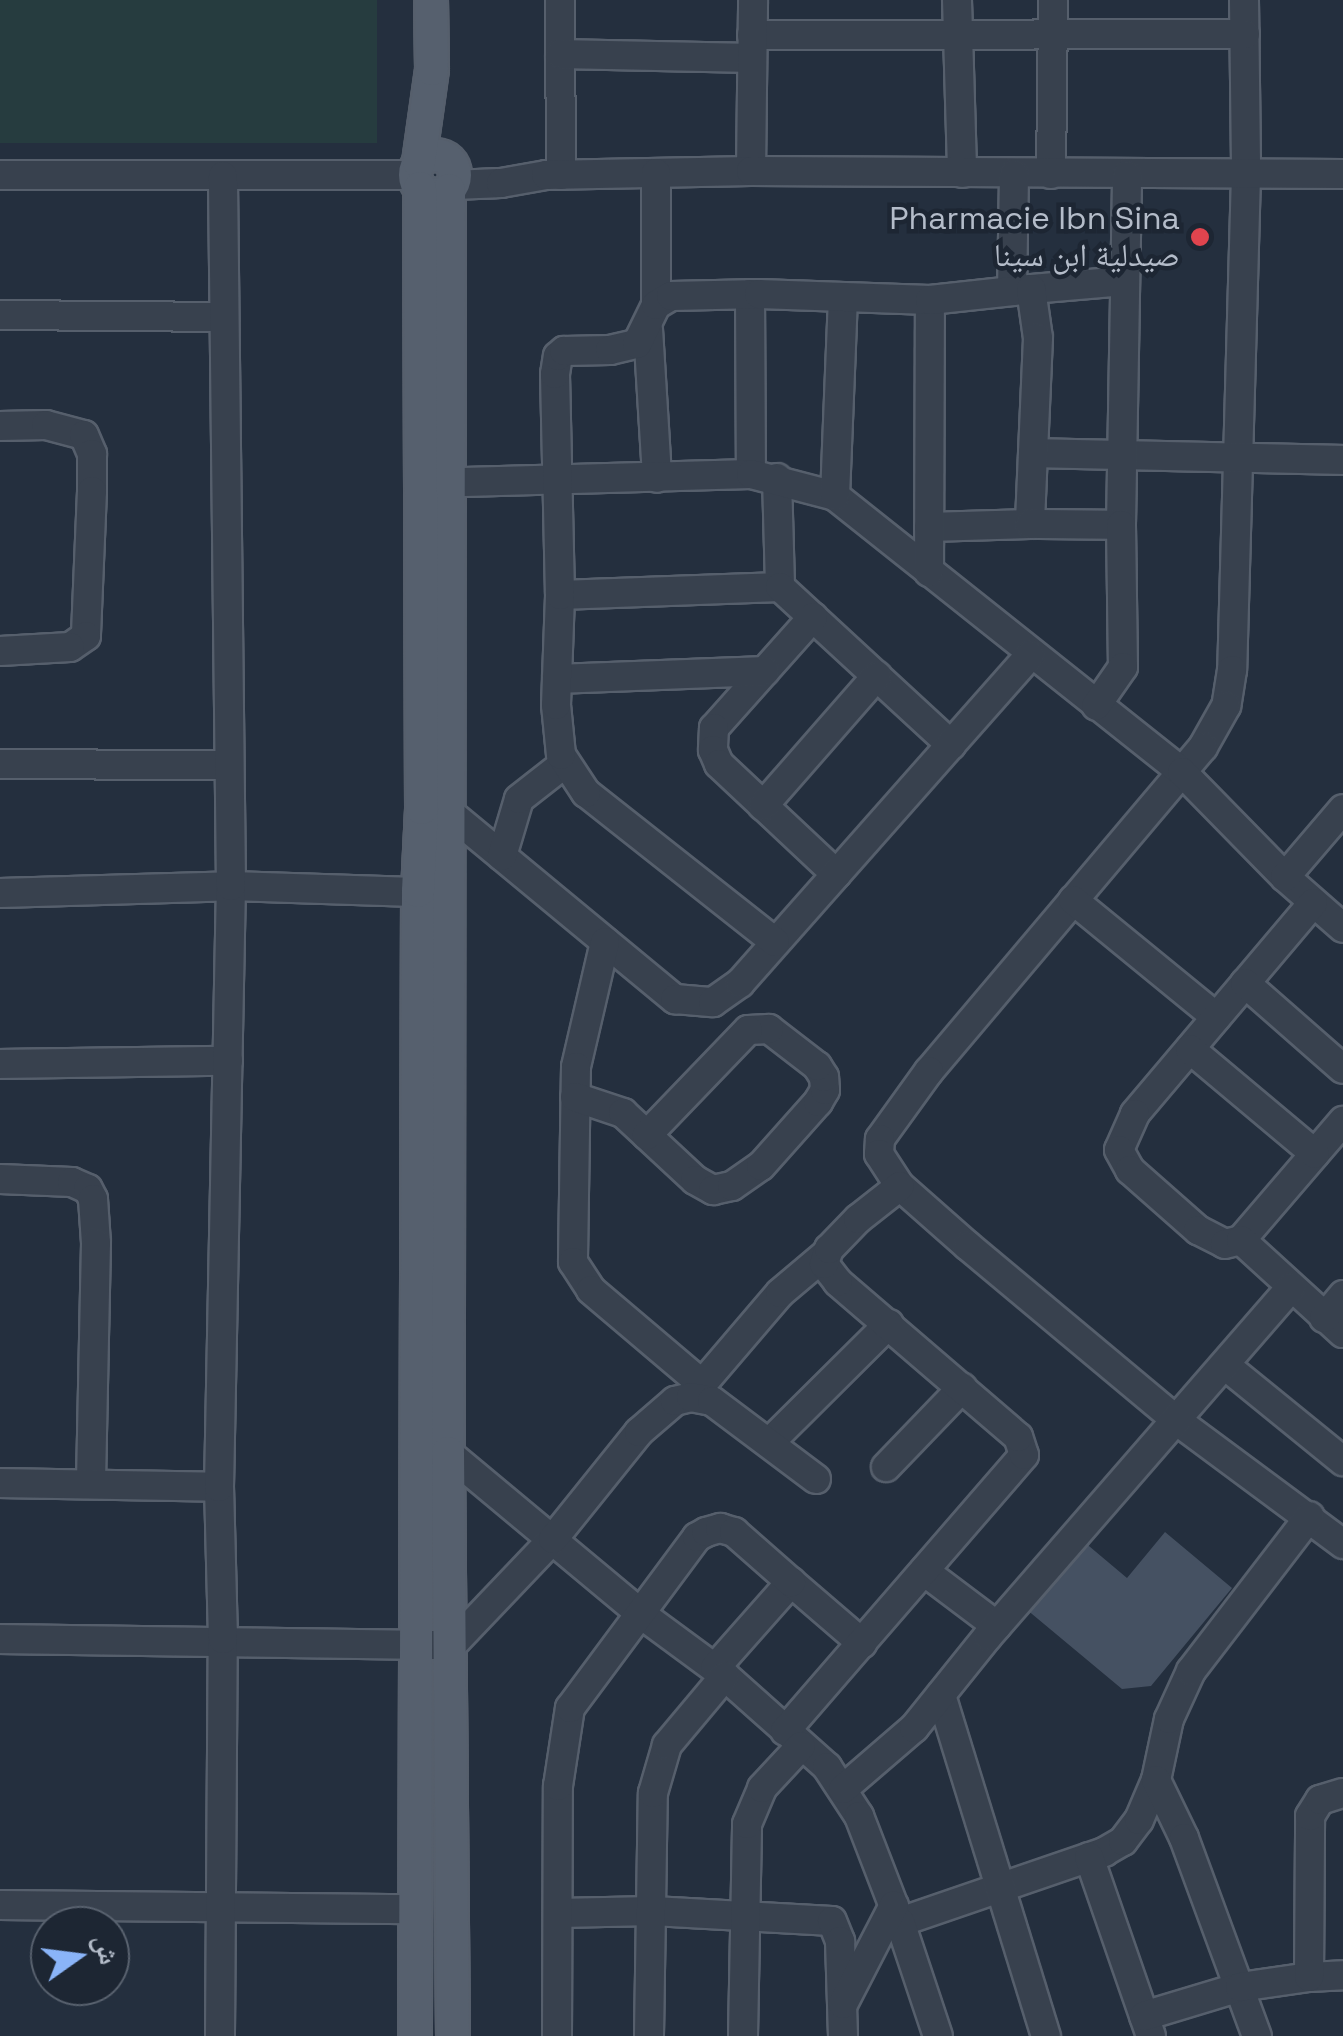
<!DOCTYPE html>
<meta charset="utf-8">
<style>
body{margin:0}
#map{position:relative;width:1343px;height:2036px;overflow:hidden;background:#242f3e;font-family:"Space Grotesk","Noto Naskh Arabic",sans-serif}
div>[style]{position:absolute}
.green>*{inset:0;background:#263c3f;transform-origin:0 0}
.building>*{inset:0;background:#455162}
.roads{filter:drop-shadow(2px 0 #565f6c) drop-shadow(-2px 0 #565f6c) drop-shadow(0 2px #565f6c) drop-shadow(0 -2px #565f6c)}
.minor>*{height:28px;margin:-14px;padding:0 14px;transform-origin:14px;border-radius:14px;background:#38414e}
.major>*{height:32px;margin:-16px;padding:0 16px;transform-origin:16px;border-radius:16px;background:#56606e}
.major>.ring{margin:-16px;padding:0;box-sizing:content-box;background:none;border:32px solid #56606e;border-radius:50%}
.dots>*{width:28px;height:28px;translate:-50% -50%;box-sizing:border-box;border:5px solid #1d2633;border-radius:50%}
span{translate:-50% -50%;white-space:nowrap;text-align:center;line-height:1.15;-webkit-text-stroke:9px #1d2633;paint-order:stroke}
.poi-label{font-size:32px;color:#b4bcc9}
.right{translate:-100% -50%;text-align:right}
.north{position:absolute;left:30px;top:1906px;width:100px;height:100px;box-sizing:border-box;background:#1d2633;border:2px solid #59626f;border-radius:50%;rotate:76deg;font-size:28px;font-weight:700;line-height:40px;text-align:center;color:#b4bcc9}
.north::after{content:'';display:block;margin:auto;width:35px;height:45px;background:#8ab4f8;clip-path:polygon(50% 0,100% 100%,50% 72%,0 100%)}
</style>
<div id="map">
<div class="green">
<div style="left:0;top:0;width:377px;height:143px"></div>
</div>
<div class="building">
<div style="clip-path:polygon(1165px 1532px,1232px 1588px,1151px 1686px,1122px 1689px,1026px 1609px,1083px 1541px,1127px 1578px)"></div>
</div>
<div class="roads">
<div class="minor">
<div style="left:560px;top:0;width:175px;rotate:89.7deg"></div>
<div style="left:957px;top:0;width:173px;rotate:88.3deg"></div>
<div style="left:1244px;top:0;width:175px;rotate:89.3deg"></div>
<div style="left:1246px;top:175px;width:495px;rotate:91.6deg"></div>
<div style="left:1232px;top:670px;width:36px;rotate:99deg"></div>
<div style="left:1226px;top:706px;width:47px;rotate:119.3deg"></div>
<div style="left:1203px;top:747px;width:424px;rotate:130.2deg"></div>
<div style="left:929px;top:1071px;width:84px;rotate:125.8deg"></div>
<div style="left:880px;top:1139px;width:15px;rotate:94deg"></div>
<div style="left:879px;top:1154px;width:38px;rotate:57deg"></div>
<div style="left:900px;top:1186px;width:91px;rotate:41.4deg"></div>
<div style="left:968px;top:1246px;width:271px;rotate:39.9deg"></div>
<div style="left:1176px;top:1420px;width:208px;rotate:36.6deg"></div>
<div style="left:752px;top:35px;width:493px;rotate:-0.1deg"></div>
<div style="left:560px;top:54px;width:192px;rotate:1.2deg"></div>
<div style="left:751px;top:171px;width:171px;rotate:-89.3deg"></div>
<div style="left:1051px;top:174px;width:174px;rotate:-89.3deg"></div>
<div style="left:0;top:175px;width:415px"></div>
<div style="left:453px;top:185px;width:48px;rotate:-2.4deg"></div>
<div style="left:501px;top:183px;width:46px;rotate:-10.1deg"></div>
<div style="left:546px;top:175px;width:205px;rotate:-1.1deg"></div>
<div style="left:751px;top:171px;width:592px;rotate:0.29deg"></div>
<div style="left:1031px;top:289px;width:94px;rotate:-4.9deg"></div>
<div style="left:1012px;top:291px;width:117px;rotate:-89deg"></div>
<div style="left:750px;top:294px;width:180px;rotate:89.7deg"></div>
<div style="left:656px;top:305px;width:132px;rotate:-90deg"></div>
<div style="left:0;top:315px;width:222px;rotate:0.5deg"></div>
<div style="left:648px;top:329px;width:149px;rotate:86.5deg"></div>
<div style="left:0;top:426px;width:46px;rotate:-1.2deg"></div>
<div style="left:46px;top:425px;width:39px;rotate:15deg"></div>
<div style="left:84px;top:435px;width:21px;rotate:67deg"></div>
<div style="left:92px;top:454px;width:37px;rotate:90deg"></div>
<div style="left:92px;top:491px;width:145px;rotate:92.4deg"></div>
<div style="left:86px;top:636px;width:19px;rotate:145deg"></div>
<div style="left:70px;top:647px;width:70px;rotate:176.7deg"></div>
<div style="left:1033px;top:453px;width:310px;rotate:1.3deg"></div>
<div style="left:777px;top:478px;width:109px;rotate:88.4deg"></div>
<div style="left:428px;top:483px;width:323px;rotate:-1.6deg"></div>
<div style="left:751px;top:474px;width:87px;rotate:14.7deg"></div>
<div style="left:835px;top:496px;width:443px;rotate:38.5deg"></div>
<div style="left:1182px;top:772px;width:147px;rotate:45.6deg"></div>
<div style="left:1285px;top:877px;width:77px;rotate:41.3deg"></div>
<div style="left:835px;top:496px;width:199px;rotate:-87.7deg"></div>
<div style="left:1121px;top:525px;width:350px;rotate:-89deg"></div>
<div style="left:929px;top:527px;width:101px;rotate:-1.7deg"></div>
<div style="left:929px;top:572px;width:272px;rotate:-89.8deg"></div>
<div style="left:560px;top:595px;width:220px;rotate:-2.1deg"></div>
<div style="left:780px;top:587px;width:233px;rotate:42.7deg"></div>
<div style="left:813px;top:617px;width:149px;rotate:131.7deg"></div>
<div style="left:714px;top:728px;width:22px;rotate:93deg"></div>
<div style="left:713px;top:750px;width:15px;rotate:67deg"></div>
<div style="left:719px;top:764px;width:161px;rotate:43.2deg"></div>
<div style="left:557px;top:679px;width:208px;rotate:-2.2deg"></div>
<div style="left:0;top:764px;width:228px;rotate:0.3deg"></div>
<div style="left:763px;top:806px;width:173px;rotate:-48.8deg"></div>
<div style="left:433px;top:811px;width:18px;rotate:9deg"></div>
<div style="left:451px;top:814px;width:291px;rotate:39.6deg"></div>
<div style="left:675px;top:999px;width:38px;rotate:5deg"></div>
<div style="left:713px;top:1002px;width:33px;rotate:-35deg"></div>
<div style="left:740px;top:983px;width:438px;rotate:-48.5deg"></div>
<div style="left:502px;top:856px;width:59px;rotate:-73.4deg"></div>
<div style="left:519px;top:799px;width:58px;rotate:-38deg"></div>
<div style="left:1285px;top:877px;width:89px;rotate:-49.5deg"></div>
<div style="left:0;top:893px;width:231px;rotate:-1.7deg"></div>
<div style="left:231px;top:886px;width:207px;rotate:1.9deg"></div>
<div style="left:1073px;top:900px;width:185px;rotate:39.3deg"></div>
<div style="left:1313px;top:903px;width:276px;rotate:130.2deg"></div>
<div style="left:1135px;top:1114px;width:39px;rotate:114deg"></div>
<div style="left:1119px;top:1150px;width:23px;rotate:61deg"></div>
<div style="left:1130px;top:1170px;width:91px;rotate:41.4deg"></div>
<div style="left:1198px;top:1230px;width:30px;rotate:27deg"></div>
<div style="left:1225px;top:1244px;width:16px;rotate:-14deg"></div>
<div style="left:1241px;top:1240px;width:157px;rotate:-49.4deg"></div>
<div style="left:605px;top:942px;width:128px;rotate:103.1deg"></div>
<div style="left:576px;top:1067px;width:195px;rotate:90.9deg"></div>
<div style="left:573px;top:1262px;width:33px;rotate:57deg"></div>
<div style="left:591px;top:1290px;width:145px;rotate:40.3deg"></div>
<div style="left:775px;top:942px;width:241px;rotate:-141.7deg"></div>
<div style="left:586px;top:793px;width:45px;rotate:-123.3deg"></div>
<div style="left:561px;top:755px;width:50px;rotate:-95.7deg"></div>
<div style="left:556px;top:705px;width:110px;rotate:-87.9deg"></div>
<div style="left:560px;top:595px;width:221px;rotate:-91.3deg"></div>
<div style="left:555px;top:374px;width:18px;rotate:-81deg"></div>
<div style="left:558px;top:356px;width:8px;rotate:-40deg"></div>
<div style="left:564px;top:351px;width:46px;rotate:-1.2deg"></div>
<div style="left:610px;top:350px;width:28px;rotate:-13deg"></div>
<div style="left:637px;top:344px;width:43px;rotate:-64deg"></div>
<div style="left:656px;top:305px;width:17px;rotate:-31deg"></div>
<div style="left:671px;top:296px;width:88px;rotate:-1.3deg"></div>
<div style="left:759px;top:294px;width:171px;rotate:2deg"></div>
<div style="left:930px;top:300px;width:102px;rotate:-6.2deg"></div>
<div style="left:1031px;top:289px;width:49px;rotate:81.9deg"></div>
<div style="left:1038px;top:338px;width:186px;rotate:92.5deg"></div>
<div style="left:1030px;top:524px;width:91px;rotate:0.6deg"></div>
<div style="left:1121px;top:525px;width:142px;rotate:89.2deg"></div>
<div style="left:1123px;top:667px;width:47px;rotate:124.7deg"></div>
<div style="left:1245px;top:983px;width:130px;rotate:41.3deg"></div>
<div style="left:1190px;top:1049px;width:163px;rotate:40deg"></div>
<div style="left:0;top:1064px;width:228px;rotate:-0.8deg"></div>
<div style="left:575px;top:1097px;width:51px;rotate:18.4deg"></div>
<div style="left:623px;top:1113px;width:98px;rotate:42.9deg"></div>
<div style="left:695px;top:1180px;width:21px;rotate:29deg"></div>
<div style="left:713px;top:1190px;width:19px;rotate:-12deg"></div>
<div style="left:732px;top:1186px;width:35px;rotate:-35deg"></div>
<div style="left:761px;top:1166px;width:86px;rotate:-48.3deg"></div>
<div style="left:818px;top:1102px;width:14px;rotate:-60deg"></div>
<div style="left:825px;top:1090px;width:13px;rotate:-94deg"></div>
<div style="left:824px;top:1077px;width:13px;rotate:-122deg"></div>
<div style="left:817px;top:1066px;width:61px;rotate:-142.4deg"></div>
<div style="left:769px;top:1029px;width:21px;rotate:177deg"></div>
<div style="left:748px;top:1030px;width:146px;rotate:133.9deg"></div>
<div style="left:0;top:1179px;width:72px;rotate:2.4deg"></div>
<div style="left:72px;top:1182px;width:17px;rotate:24deg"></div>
<div style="left:88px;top:1189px;width:11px;rotate:63deg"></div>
<div style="left:93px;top:1199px;width:44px;rotate:86.1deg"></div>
<div style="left:96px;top:1243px;width:241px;rotate:91.2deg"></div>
<div style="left:1241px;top:1240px;width:138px;rotate:42.4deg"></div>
<div style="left:1324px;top:1318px;width:30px;rotate:-50deg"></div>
<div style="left:1226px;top:1366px;width:151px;rotate:39.1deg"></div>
<div style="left:692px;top:1396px;width:135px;rotate:-49.5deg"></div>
<div style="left:780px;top:1293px;width:57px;rotate:-40.1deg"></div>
<div style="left:769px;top:1443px;width:169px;rotate:-44.8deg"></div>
<div style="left:432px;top:1450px;width:16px;rotate:11deg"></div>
<div style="left:448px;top:1453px;width:251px;rotate:39.8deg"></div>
<div style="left:641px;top:1614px;width:104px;rotate:36.4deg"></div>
<div style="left:725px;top:1676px;width:137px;rotate:41.7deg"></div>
<div style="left:827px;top:1767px;width:59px;rotate:56.9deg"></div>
<div style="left:859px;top:1816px;width:114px;rotate:68.9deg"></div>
<div style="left:900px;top:1922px;width:216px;rotate:-18.9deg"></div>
<div style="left:1104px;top:1852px;width:22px;rotate:-30deg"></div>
<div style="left:1123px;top:1841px;width:26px;rotate:-53deg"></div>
<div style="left:1139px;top:1820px;width:43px;rotate:-67deg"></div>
<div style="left:1156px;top:1780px;width:62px;rotate:-78deg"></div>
<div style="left:1169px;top:1719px;width:53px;rotate:-65.4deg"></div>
<div style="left:1191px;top:1671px;width:195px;rotate:-52.5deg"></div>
<div style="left:886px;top:1467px;width:110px;rotate:-46.1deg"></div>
<div style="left:0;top:1483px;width:219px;rotate:1deg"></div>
<div style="left:924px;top:1571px;width:91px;rotate:37deg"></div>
<div style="left:0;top:1639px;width:452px;rotate:0.8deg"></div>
<div style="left:452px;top:1645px;width:146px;rotate:-46.4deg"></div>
<div style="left:553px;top:1539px;width:137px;rotate:-51.2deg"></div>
<div style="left:639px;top:1432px;width:48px;rotate:-40.7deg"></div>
<div style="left:675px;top:1401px;width:16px;rotate:-14deg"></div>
<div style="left:691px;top:1397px;width:21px;rotate:11deg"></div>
<div style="left:712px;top:1401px;width:130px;rotate:36.9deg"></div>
<div style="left:715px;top:1668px;width:115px;rotate:-48.5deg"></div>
<div style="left:791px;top:1582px;width:94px;rotate:40.7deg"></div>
<div style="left:941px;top:1695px;width:357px;rotate:72.9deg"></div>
<div style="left:785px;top:1731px;width:365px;rotate:-49.1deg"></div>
<div style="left:1024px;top:1455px;width:19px;rotate:-108deg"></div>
<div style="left:1018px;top:1437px;width:238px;rotate:-139.3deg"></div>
<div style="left:838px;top:1282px;width:23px;rotate:-128deg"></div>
<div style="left:824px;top:1264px;width:16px;rotate:-72deg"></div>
<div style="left:829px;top:1249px;width:42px;rotate:-46deg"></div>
<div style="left:858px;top:1219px;width:53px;rotate:-38.2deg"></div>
<div style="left:1156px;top:1780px;width:64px;rotate:64.2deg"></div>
<div style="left:1184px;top:1838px;width:211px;rotate:69.8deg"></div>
<div style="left:843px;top:1789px;width:94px;rotate:-40.7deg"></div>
<div style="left:914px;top:1728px;width:118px;rotate:-51.2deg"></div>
<div style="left:988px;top:1636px;width:462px;rotate:-49deg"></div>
<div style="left:1089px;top:1857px;width:189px;rotate:70.9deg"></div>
<div style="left:0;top:1905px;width:413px;rotate:0.6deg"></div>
<div style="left:558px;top:1913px;width:95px;rotate:-1.2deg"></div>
<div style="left:653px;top:1911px;width:179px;rotate:3.2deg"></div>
<div style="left:832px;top:1921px;width:22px;rotate:68deg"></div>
<div style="left:840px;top:1941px;width:95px;rotate:88.2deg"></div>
<div style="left:900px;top:1922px;width:120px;rotate:71.6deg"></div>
<div style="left:1309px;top:1977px;width:34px;rotate:-3deg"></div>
<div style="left:843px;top:2004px;width:111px;rotate:-62.7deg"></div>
<div style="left:1144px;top:2016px;width:100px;rotate:-16.8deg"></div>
<div style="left:1240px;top:1987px;width:70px;rotate:-8.2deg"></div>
<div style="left:1309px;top:1977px;width:161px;rotate:-89.6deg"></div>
<div style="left:1310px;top:1816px;width:19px;rotate:-58deg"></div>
<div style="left:1320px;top:1800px;width:24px;rotate:-17deg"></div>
<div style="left:220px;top:2036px;width:397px;rotate:-89.6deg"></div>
<div style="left:223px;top:1639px;width:152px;rotate:-91.5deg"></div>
<div style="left:219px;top:1487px;width:601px;rotate:-88.86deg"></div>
<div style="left:231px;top:886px;width:710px;rotate:-90.65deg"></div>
<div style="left:557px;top:2036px;width:250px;rotate:-89.8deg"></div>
<div style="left:558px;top:1786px;width:79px;rotate:-81.3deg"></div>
<div style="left:570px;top:1708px;width:213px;rotate:-53.4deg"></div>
<div style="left:697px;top:1537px;width:10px;rotate:-29deg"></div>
<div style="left:706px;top:1532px;width:15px;rotate:-16deg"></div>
<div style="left:720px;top:1528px;width:15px;rotate:16deg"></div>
<div style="left:734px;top:1532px;width:76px;rotate:41.3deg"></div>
<div style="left:649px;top:2036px;width:243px;rotate:-89.1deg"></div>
<div style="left:653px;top:1793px;width:50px;rotate:-73.7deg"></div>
<div style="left:667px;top:1745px;width:90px;rotate:-50deg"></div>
<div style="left:743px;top:2036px;width:212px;rotate:-88.9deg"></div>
<div style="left:747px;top:1824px;width:39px;rotate:-67deg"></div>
<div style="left:762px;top:1788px;width:57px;rotate:-47.1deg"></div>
</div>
<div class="major">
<div class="ring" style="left:415px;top:155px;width:8px;height:8px"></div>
<div style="left:419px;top:162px;width:94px;rotate:-82deg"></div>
<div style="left:432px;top:69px;width:69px;rotate:-90.8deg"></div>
<div style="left:449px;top:190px;width:1263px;rotate:90.05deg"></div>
<div style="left:448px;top:1453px;width:583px;rotate:89.51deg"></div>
<div style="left:415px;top:2036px;width:1145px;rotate:-89.85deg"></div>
<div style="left:418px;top:891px;width:83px;rotate:-87.2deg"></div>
<div style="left:422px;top:808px;width:620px;rotate:-90.18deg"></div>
</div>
</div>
<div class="dots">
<div style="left:1200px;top:237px;background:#e0444e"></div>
</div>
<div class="poi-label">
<span class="right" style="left:1180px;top:237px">Pharmacie Ibn Sina<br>صيدلية ابن سينا</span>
</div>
<div class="north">ش</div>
</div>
